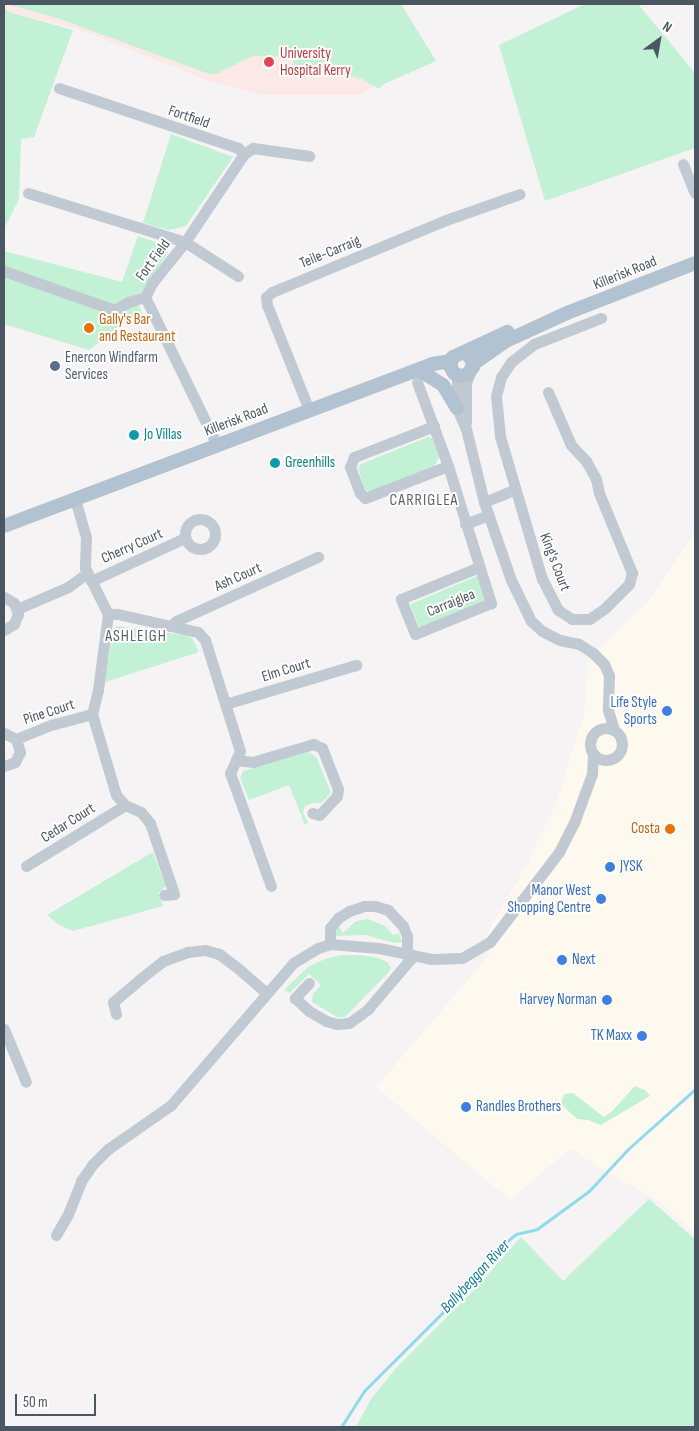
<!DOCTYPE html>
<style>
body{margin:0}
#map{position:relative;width:699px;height:1431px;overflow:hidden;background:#f5f3f3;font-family:"Sofia Sans Condensed",sans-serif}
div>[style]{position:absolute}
.commercial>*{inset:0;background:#fdf9ef}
.medical>*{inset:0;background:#fce8e6}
.green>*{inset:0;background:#c3f1d5;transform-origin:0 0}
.stream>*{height:3px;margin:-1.5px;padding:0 1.5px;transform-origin:1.5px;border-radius:1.5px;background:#90daee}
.minor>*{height:11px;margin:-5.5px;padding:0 5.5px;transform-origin:5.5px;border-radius:5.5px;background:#c1cad2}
.minor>.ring{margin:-5.5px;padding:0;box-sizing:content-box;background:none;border:11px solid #c1cad2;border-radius:50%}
.major>*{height:14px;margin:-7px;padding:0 7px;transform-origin:7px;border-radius:7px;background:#b3c2d1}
.dots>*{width:14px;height:14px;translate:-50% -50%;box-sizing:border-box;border:2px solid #fff;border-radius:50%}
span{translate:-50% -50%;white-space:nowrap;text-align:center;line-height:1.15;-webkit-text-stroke:4px #fff;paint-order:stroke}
.health-label{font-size:15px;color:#be3a42}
.left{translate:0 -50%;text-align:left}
.street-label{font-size:15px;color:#4a5661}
.food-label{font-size:15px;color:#c56008}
.right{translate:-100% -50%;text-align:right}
.service-label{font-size:15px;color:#4e5e75}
.culture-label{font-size:15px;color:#0d838f}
.shop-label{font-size:15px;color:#366cbe}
.neighbourhood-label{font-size:16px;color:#5f6368;letter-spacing:1px}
.water-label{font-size:16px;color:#0c7c9b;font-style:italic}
.frame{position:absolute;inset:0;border:5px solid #4a5661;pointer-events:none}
.north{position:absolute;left:634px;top:15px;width:50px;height:50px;-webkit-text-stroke:4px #fff;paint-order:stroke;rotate:32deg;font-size:14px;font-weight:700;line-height:20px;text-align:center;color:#4a5661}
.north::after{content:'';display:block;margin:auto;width:18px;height:22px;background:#4a5661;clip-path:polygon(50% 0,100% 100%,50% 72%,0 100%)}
.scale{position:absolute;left:15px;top:1394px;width:81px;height:22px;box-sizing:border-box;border:2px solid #4a5661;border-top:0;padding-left:6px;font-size:15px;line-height:18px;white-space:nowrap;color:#4a5661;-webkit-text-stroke:4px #fff;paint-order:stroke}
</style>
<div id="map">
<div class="commercial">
<div style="clip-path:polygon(695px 532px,695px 1233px,660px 1202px,597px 1166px,571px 1148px,510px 1200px,376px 1087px,490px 954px,487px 934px,527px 864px,556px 804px,584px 714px,589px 658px,648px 602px)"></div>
</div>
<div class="medical">
<div style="clip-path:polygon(4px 4px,383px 4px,384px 82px,359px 95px,264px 95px,207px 80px,78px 29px,9px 12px)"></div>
</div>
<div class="green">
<div style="clip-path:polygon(7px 4px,401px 4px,436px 61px,384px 84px,379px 89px,362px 79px,318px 68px,306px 77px,294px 69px,293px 57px,287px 51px,272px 58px,255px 55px,218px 73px,209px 74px,63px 20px)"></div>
<div style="clip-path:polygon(585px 4px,638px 4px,695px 73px,695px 148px,545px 201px,499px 45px)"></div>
<div style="clip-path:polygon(4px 7px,9px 12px,73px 30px,34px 137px,21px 139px,19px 199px,4px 229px)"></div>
<div style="clip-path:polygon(171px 134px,233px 157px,186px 226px,169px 230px,143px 223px)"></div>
<div style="clip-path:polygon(138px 236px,165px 245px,168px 253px,136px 300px,146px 320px,136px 322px,132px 317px,89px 350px,4px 324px,4px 251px,122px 282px)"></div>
<div style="clip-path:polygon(428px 437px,432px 438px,439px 457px,435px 466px,372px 491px,367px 491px,364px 487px,358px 468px,361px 464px)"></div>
<div style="left:477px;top:576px;width:26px;height:73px;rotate:67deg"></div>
<div style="clip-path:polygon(117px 626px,185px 635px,192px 638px,199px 652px,105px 682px,113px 630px)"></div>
<div style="clip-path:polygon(309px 752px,317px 758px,331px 793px,321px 803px,313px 803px,305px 806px,303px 813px,308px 822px,305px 825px,289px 785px,249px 800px,240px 778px,243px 771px)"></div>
<div style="clip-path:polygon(153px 852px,166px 886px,158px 893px,163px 906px,73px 931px,59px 925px,47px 915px)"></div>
<div style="clip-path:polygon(368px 919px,385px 926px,393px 935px,399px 933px,402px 942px,395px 943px,365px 935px,333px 936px,334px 931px,339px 927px,343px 933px,356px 921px)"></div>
<div style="clip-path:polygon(342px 955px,360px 955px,379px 958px,387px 962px,391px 967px,389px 972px,345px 1017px,337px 1017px,312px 1002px,313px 994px,321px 985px,309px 974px,290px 993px,284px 990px,308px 967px,325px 959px)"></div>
<div style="clip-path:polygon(635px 1086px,645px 1090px,650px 1096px,601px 1125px,588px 1120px,577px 1119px,561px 1104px,564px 1094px,573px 1093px,604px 1117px,611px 1112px)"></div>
<div style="clip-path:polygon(649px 1199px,695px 1239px,695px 1427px,356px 1427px,371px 1399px,397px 1367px,474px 1290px,521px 1237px,563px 1281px)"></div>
</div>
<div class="stream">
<div style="left:341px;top:1427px;width:43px;rotate:-57.4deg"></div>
<div style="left:364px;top:1391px;width:139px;rotate:-45deg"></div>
<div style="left:462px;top:1293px;width:67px;rotate:-49.2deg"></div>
<div style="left:506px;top:1242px;width:13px;rotate:-39deg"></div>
<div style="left:516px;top:1234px;width:22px;rotate:-13deg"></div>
<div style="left:537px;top:1229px;width:64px;rotate:-36.2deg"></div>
<div style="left:589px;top:1191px;width:57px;rotate:-47.1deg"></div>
<div style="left:628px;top:1149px;width:90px;rotate:-41.8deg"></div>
</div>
<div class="minor">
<div style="left:59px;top:88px;width:189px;rotate:18.5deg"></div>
<div style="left:238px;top:148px;width:8px;rotate:45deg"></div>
<div style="left:244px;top:154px;width:11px;rotate:-34deg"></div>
<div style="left:253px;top:148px;width:57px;rotate:8.1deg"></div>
<div style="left:683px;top:164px;width:31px;rotate:68deg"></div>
<div style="left:28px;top:193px;width:164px;rotate:17.3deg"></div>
<div style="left:185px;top:242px;width:63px;rotate:32.7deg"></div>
<div style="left:4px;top:271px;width:118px;rotate:19.4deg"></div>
<div style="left:115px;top:310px;width:15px;rotate:-32deg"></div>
<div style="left:128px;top:302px;width:18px;rotate:-16deg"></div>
<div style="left:457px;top:375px;width:33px;rotate:90deg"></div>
<div style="left:457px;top:408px;width:23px;rotate:67deg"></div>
<div style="left:466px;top:429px;width:75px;rotate:76.1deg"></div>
<div style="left:484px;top:502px;width:83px;rotate:70.9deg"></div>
<div style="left:511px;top:580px;width:46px;rotate:64deg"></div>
<div style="left:531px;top:621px;width:15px;rotate:42deg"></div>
<div style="left:542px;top:631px;width:20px;rotate:27deg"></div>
<div style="left:560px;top:640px;width:19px;rotate:12deg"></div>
<div style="left:579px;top:644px;width:17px;rotate:33deg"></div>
<div style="left:593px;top:653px;width:16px;rotate:45deg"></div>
<div style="left:604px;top:664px;width:13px;rotate:67deg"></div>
<div style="left:609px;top:676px;width:34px;rotate:92deg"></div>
<div style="left:608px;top:710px;width:21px;rotate:73deg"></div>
<div style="left:417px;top:382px;width:90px;rotate:69.7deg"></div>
<div style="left:448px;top:466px;width:144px;rotate:72.6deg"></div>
<div style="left:491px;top:603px;width:82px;rotate:157.8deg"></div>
<div style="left:415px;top:634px;width:38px;rotate:-112deg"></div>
<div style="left:401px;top:599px;width:84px;rotate:-22.3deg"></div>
<div style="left:548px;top:392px;width:58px;rotate:66.5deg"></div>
<div style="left:571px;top:445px;width:22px;rotate:47deg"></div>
<div style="left:586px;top:461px;width:21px;rotate:61deg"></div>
<div style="left:596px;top:479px;width:14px;rotate:78deg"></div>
<div style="left:599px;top:493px;width:87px;rotate:67.6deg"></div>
<div style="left:632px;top:573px;width:11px;rotate:105deg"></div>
<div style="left:629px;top:584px;width:35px;rotate:135deg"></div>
<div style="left:604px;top:609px;width:18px;rotate:146deg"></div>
<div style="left:589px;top:619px;width:17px;rotate:180deg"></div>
<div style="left:572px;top:619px;width:17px;rotate:-147deg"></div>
<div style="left:558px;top:610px;width:35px;rotate:-117deg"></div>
<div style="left:542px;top:579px;width:149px;rotate:-106.4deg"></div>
<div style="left:500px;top:436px;width:40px;rotate:-95.7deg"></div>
<div style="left:496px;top:396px;width:20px;rotate:-75deg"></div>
<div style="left:501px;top:377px;width:18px;rotate:-56deg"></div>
<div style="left:511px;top:362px;width:29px;rotate:-38deg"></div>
<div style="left:534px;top:344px;width:72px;rotate:-21.2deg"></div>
<div style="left:309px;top:410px;width:113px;rotate:-111.8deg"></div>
<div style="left:267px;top:305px;width:8px;rotate:-97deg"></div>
<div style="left:266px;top:297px;width:8px;rotate:-40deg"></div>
<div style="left:272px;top:292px;width:188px;rotate:-22.5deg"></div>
<div style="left:446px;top:220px;width:78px;rotate:-19.4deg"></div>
<div style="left:466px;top:423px;width:40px;rotate:-90deg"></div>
<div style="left:466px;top:383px;width:11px;rotate:-68deg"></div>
<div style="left:434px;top:426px;width:86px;rotate:158.8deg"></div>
<div style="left:354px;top:457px;width:11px;rotate:112deg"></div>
<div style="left:350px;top:467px;width:28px;rotate:69deg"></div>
<div style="left:360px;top:493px;width:7px;rotate:45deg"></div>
<div style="left:365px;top:498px;width:89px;rotate:-21.1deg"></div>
<div style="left:217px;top:445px;width:165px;rotate:-115.9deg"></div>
<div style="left:145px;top:297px;width:16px;rotate:-63deg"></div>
<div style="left:152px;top:283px;width:53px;rotate:-51.2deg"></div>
<div style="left:185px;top:242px;width:106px;rotate:-56.2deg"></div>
<div style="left:75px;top:499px;width:40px;rotate:74deg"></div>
<div style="left:86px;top:537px;width:31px;rotate:92deg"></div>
<div style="left:85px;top:568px;width:51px;rotate:63.4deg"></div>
<div style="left:108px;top:614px;width:10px"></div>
<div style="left:118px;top:614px;width:82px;rotate:12.7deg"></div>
<div style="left:198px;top:632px;width:11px;rotate:49deg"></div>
<div style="left:205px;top:640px;width:116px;rotate:72.5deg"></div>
<div style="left:240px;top:751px;width:24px;rotate:114deg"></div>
<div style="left:230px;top:773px;width:120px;rotate:70.1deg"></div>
<div style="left:484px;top:502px;width:32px;rotate:-22deg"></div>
<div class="ring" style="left:185px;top:519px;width:19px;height:19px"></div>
<div style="left:465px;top:524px;width:25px;rotate:-21deg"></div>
<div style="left:91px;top:581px;width:103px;rotate:-24.6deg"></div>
<div style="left:4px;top:597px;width:12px;rotate:31deg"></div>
<div style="left:14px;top:603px;width:12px;rotate:70deg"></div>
<div style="left:18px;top:614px;width:11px;rotate:112deg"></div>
<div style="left:14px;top:624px;width:12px;rotate:149deg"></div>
<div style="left:17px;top:609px;width:56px;rotate:-23.3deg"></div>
<div style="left:68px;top:587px;width:24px;rotate:-36deg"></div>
<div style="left:108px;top:614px;width:77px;rotate:97.5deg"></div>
<div style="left:98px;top:690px;width:25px;rotate:104deg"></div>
<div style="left:92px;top:714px;width:84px;rotate:73.5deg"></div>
<div style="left:116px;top:795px;width:13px;rotate:48deg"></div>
<div style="left:125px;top:805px;width:17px;rotate:24deg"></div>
<div style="left:141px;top:812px;width:14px;rotate:51deg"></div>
<div style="left:150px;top:823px;width:75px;rotate:71.3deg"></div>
<div style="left:174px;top:894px;width:10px;rotate:174deg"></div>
<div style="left:171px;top:626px;width:7px;rotate:-45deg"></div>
<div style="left:176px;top:621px;width:156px;rotate:-24.3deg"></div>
<div style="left:225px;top:704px;width:137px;rotate:-16.6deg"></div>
<div class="ring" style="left:590px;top:728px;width:21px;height:21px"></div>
<div style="left:4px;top:733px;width:13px;rotate:27deg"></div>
<div style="left:16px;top:739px;width:14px;rotate:73deg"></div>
<div style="left:20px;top:752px;width:11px;rotate:117deg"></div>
<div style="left:15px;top:762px;width:12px;rotate:160deg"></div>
<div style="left:16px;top:739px;width:38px;rotate:-22deg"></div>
<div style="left:51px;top:725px;width:42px;rotate:-15deg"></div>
<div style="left:236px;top:760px;width:17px;rotate:7deg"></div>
<div style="left:253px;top:762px;width:63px;rotate:-16.7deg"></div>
<div style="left:313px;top:744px;width:10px;rotate:24deg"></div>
<div style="left:322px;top:748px;width:44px;rotate:68.7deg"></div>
<div style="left:338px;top:789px;width:7px;rotate:98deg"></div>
<div style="left:337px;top:796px;width:26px;rotate:133deg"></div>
<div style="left:319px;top:815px;width:7px;rotate:-164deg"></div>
<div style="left:26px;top:866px;width:116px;rotate:-31.6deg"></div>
<div style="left:330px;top:944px;width:16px;rotate:-90deg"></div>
<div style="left:330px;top:928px;width:13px;rotate:-51deg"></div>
<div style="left:338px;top:918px;width:13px;rotate:-32deg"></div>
<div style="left:349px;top:911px;width:16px;rotate:-18deg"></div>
<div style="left:364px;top:906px;width:11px"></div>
<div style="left:375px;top:906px;width:14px;rotate:17deg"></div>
<div style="left:388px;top:910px;width:22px;rotate:47deg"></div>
<div style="left:403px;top:926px;width:11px;rotate:68deg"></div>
<div style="left:407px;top:936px;width:19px;rotate:90deg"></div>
<div style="left:309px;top:983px;width:21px;rotate:133deg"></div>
<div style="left:295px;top:998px;width:19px;rotate:43deg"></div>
<div style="left:309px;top:1011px;width:20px;rotate:30deg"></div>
<div style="left:326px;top:1021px;width:11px;rotate:15deg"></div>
<div style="left:337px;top:1024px;width:12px;rotate:-5deg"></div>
<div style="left:349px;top:1023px;width:24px;rotate:-36deg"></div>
<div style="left:368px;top:1009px;width:70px;rotate:-49.7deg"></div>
<div style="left:116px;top:1014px;width:12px;rotate:-104deg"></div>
<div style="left:113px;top:1002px;width:35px;rotate:-40deg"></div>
<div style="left:140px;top:979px;width:29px;rotate:-38deg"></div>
<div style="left:163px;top:961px;width:27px;rotate:-20deg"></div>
<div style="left:188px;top:952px;width:17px;rotate:-7deg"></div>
<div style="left:205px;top:950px;width:15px;rotate:16deg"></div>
<div style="left:219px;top:954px;width:26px;rotate:37deg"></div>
<div style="left:240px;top:970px;width:35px;rotate:41deg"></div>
<div style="left:4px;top:1029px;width:57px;rotate:67.5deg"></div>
<div style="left:56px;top:1235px;width:24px;rotate:-60deg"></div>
<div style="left:68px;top:1214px;width:35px;rotate:-68deg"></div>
<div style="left:81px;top:1181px;width:19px;rotate:-55deg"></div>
<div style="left:92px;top:1165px;width:23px;rotate:-45deg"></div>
<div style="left:108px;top:1149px;width:77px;rotate:-34.9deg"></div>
<div style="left:171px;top:1105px;width:187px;rotate:-49.3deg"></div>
<div style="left:293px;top:963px;width:29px;rotate:-31deg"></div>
<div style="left:318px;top:948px;width:13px;rotate:-18deg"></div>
<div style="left:330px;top:944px;width:49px;rotate:4.7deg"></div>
<div style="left:379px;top:948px;width:53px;rotate:11.9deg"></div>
<div style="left:431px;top:959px;width:31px;rotate:-2deg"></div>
<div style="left:462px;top:958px;width:32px;rotate:-30deg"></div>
<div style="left:490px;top:942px;width:113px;rotate:-52.5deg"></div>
<div style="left:559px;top:852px;width:33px;rotate:-63deg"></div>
<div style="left:574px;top:823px;width:32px;rotate:-70deg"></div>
<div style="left:585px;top:793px;width:20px;rotate:-70deg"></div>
<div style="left:592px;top:774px;width:21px;rotate:-87deg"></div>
</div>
<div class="major">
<div style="left:465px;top:353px;width:8px;rotate:40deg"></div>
<div style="left:471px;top:358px;width:9px;rotate:77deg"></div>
<div style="left:473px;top:367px;width:10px;rotate:127deg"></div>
<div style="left:467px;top:375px;width:8px;rotate:173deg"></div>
<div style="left:459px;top:376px;width:6px;rotate:-149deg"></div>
<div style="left:454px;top:373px;width:8px;rotate:-120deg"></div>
<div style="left:450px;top:366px;width:9px;rotate:-72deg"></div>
<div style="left:453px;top:357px;width:60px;rotate:-24.8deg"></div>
<div style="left:473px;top:364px;width:38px;rotate:-35deg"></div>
<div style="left:504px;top:342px;width:69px;rotate:-24.7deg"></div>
<div style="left:567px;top:313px;width:137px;rotate:-21.3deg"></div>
<div style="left:419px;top:370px;width:28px;rotate:32deg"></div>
<div style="left:443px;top:385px;width:27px;rotate:59deg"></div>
<div style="left:4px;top:526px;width:458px;rotate:-20.7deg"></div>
<div style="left:432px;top:364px;width:19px;rotate:-9deg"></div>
</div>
<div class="dots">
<div style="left:269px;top:62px;background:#e0444e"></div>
<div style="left:89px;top:328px;background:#e8710a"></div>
<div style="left:55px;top:366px;background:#5c6f8a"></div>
<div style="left:134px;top:435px;background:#0f9aa8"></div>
<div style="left:275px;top:463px;background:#0f9aa8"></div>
<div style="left:667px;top:711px;background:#3f7fe0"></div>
<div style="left:670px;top:829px;background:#e8710a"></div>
<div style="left:610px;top:867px;background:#3f7fe0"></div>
<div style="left:601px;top:899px;background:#3f7fe0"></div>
<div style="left:562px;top:960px;background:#3f7fe0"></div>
<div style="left:607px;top:1000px;background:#3f7fe0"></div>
<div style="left:642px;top:1036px;background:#3f7fe0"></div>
<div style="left:466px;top:1107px;background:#3f7fe0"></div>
</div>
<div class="health-label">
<span class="left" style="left:280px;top:62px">University<br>Hospital Kerry</span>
</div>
<div class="street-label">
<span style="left:189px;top:117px;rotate:19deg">Fortfield</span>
<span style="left:330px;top:252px;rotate:-22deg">Teile-Carraig</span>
<span style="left:153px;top:260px;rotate:-54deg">Fort Field</span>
<span style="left:625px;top:273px;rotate:-22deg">Killerisk Road</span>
<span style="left:236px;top:420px;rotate:-21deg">Killerisk Road</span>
<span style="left:132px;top:546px;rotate:-24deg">Cherry Court</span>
<span style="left:555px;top:562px;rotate:69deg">King's Court</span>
<span style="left:238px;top:577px;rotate:-24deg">Ash Court</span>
<span style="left:451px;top:603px;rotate:-22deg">Carraiglea</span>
<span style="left:286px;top:670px;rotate:-17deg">Elm Court</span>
<span style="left:49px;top:712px;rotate:-18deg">Pine Court</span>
<span style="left:68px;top:823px;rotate:-32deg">Cedar Court</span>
</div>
<div class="food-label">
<span class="left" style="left:99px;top:328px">Gally's Bar<br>and Restaurant</span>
<span class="right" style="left:660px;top:829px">Costa</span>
</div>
<div class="service-label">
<span class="left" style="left:65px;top:366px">Enercon Windfarm<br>Services</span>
</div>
<div class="culture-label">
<span class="left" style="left:144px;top:435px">Jo Villas</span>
<span class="left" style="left:285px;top:463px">Greenhills</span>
</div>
<div class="shop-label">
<span class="right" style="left:657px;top:711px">Life Style<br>Sports</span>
<span class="left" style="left:620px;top:867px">JYSK</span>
<span class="right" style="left:591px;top:899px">Manor West<br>Shopping Centre</span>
<span class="left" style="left:572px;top:960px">Next</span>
<span class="right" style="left:597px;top:1000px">Harvey Norman</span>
<span class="right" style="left:632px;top:1036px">TK Maxx</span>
<span class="left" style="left:476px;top:1107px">Randles Brothers</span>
</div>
<div class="neighbourhood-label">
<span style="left:424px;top:501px">CARRIGLEA</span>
<span style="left:136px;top:637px">ASHLEIGH</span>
</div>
<div class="water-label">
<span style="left:476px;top:1277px;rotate:-47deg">Ballybeggan River</span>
</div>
<div class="frame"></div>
<div class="north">N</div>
<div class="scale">50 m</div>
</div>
